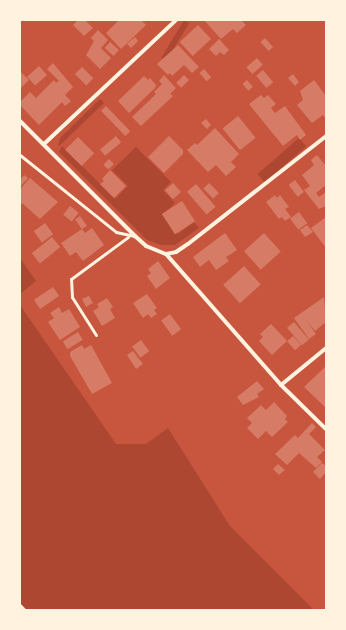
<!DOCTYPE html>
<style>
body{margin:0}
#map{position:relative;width:346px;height:630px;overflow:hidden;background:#c8553d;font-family:"Source Serif 4",serif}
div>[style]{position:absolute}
.green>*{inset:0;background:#ae4732;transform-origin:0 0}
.building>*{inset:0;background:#d67c66;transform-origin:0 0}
.path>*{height:2.5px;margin:-1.25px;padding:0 1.25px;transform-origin:1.25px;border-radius:1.25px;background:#fff3e0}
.service>*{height:3px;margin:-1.5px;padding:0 1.5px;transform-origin:1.5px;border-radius:1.5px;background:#fff3e0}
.minor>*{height:4px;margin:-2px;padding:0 2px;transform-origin:2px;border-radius:2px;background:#fff3e0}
span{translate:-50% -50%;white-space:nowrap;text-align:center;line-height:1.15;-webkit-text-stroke:3.5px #fff3e0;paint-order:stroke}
.frame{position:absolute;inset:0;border:21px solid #fff3e0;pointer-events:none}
</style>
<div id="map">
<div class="green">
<div style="left:184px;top:20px;width:6px;height:44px;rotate:31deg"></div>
<div style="clip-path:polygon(100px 99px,104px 103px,58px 147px,60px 138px)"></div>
<div style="left:299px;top:138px;width:11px;height:55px;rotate:49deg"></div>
<div style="clip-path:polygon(62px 146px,115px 199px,128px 186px,112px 170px,136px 147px,171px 182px,163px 190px,175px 203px,162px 215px,178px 234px,194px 222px,199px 228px,175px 245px,161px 245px,147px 240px,59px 152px)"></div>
<div style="clip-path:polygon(20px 258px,36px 281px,20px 294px)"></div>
<div style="clip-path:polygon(20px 305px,116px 444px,146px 444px,168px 428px,230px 526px,314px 610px,20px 610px)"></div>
</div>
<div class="building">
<div style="clip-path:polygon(78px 20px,85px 20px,93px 28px,84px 36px,73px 25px)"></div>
<div style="clip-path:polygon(119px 20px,141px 20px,146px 25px,121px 49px,106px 33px)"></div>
<div style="clip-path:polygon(204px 20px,241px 20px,246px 25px,237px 33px,233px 29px,221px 39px)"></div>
<div style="left:198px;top:25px;width:19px;height:25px;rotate:47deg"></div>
<div style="clip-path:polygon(98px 30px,108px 40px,101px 48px,111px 58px,100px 69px,86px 55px,94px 41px,91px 38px)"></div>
<div style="clip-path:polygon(135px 37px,138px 41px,131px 48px,127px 44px)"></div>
<div style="left:265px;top:38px;width:12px;height:6px;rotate:48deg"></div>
<div style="clip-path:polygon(219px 39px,229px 50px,224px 55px,220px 52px,216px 56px,209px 49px)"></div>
<div style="left:110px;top:42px;width:12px;height:8px;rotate:42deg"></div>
<div style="clip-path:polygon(178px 45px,199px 67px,192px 73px,184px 65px,172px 76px,170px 73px,168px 75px,157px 64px)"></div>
<div style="left:257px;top:58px;width:9px;height:14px;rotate:49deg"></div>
<div style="clip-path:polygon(53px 63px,73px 87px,65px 95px,71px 101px,65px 106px,62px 102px,39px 125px,20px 105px,20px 102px,30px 92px,36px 98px,54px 80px,56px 83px,59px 81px,47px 69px)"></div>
<div style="left:39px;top:66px;width:12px;height:16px;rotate:48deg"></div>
<div style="left:82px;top:67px;width:16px;height:10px;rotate:45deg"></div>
<div style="left:204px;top:69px;width:11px;height:6px;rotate:49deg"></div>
<div style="left:263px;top:70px;width:16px;height:9px;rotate:50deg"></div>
<div style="clip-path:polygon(20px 71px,29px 80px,20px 89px)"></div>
<div style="clip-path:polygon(293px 74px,299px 82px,295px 86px,288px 78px)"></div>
<div style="clip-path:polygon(164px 75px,176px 88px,170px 94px,173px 96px,141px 126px,132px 117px,156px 94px,154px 92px,162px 84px,159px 81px)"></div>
<div style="left:184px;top:75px;width:7px;height:11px;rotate:45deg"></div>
<div style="clip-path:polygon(144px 76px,148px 80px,150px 78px,156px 85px,155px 88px,129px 113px,118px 101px)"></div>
<div style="left:247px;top:80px;width:9px;height:6px;rotate:49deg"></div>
<div style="clip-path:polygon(314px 80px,326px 96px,326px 119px,323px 115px,312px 123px,297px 105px,303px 100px,300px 91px)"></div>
<div style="clip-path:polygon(261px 95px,264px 98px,268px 95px,276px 104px,271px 108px,275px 113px,285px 106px,306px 135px,300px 140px,297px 135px,283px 146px,249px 104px)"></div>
<div style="left:106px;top:106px;width:35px;height:7px;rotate:46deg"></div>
<div style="left:238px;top:116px;width:28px;height:20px;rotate:51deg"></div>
<div style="clip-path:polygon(206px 119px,211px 125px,207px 129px,201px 123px)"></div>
<div style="clip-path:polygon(215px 128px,239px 154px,231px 162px,236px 167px,226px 176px,216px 165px,208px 172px,187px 150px,195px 143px,197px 145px)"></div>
<div style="left:116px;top:136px;width:8px;height:21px;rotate:50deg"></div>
<div style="clip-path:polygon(169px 136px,183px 150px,183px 154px,164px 173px,148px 157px)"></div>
<div style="left:78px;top:137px;width:23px;height:18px;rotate:45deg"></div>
<div style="clip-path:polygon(317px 155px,326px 166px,326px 185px,316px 193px,319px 197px,326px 192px,326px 206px,319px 209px,304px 190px,310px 186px,302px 175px,314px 165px,311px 160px)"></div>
<div style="left:109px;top:159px;width:7px;height:8px;rotate:45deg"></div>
<div style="clip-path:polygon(110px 170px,126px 186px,114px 198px,100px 184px,104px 181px,102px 179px)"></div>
<div style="clip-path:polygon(24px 175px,28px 178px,20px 187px,20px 180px)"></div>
<div style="clip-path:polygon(30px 178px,58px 202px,40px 219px,22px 203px,20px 206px,20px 189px)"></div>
<div style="left:295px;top:180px;width:15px;height:8px;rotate:53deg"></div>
<div style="left:173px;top:183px;width:12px;height:11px;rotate:48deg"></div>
<div style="left:209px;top:183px;width:14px;height:8px;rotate:45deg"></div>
<div style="left:196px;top:184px;width:30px;height:12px;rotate:49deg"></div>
<div style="clip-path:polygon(275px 195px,277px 198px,280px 195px,289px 207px,285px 209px,291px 217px,285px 221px,282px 217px,279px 219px,266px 202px)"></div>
<div style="left:182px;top:201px;width:24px;height:24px;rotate:57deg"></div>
<div style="left:70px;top:206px;width:11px;height:11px;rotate:38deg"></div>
<div style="left:299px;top:212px;width:14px;height:11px;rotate:54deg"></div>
<div style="left:80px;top:216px;width:12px;height:6px;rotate:55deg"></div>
<div style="clip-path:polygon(326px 217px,326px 248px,311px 228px)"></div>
<div style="left:45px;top:223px;width:14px;height:14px;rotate:54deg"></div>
<div style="clip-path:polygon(307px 225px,313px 232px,305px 237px,300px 230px)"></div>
<div style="clip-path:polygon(92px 228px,104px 245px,83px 261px,76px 252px,70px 256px,61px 243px,82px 229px,85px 233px)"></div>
<div style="clip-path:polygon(225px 233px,237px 250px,226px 257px,229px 261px,216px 270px,209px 260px,200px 267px,193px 257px)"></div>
<div style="left:264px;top:233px;width:25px;height:27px;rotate:48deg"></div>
<div style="left:52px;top:237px;width:13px;height:26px;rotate:51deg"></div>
<div style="clip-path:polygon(158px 261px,170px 278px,156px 289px,147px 276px,151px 273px,148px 269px)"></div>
<div style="left:244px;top:266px;width:25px;height:28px;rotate:48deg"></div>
<div style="left:53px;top:287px;width:11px;height:23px;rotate:56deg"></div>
<div style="clip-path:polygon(147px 294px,157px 308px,154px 310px,157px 314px,151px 318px,148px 314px,143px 318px,133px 303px)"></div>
<div style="clip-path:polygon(89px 296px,93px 303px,86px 307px,82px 299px)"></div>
<div style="clip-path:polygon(324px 297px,326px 322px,315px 331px,306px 320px,316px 334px,309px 339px,294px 318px)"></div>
<div style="clip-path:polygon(107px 298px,113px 307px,110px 309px,115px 318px,102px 326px,93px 311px,99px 307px,97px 304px)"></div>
<div style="clip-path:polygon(59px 307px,62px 313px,69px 309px,80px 327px,60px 340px,48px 322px,54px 318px,50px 313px)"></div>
<div style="left:170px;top:314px;width:19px;height:11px;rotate:54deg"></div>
<div style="left:294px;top:322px;width:23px;height:9px;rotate:50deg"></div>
<div style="clip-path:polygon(271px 324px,287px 341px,272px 355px,259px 341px,263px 337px,260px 334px)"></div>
<div style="left:78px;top:332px;width:9px;height:18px;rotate:58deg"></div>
<div style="left:293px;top:336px;width:12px;height:8px;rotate:48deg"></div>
<div style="left:141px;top:340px;width:14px;height:11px;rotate:54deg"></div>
<div style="clip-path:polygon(82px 345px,84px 349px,91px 345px,112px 383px,92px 394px,70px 356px,70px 352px)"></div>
<div style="clip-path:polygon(133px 351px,143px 364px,136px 369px,127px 355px)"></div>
<div style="clip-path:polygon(326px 366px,326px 408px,304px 387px)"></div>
<div style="clip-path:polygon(257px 381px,264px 389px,257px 394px,259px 397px,243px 405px,237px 397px)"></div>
<div style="clip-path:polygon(274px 402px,287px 416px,285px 419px,288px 422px,272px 437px,266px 431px,258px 439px,247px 428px,252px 423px,247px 418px,261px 405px,266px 410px)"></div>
<div style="clip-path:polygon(312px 423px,316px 427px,309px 434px,325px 450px,317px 457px,322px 462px,316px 468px,299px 453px,287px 465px,275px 454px,295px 435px,298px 438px)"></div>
<div style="clip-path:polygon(322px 463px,326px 466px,326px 472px,320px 479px,313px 472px)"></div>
<div style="clip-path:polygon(278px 464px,285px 470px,279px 475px,273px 469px)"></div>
</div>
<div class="path">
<div style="left:20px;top:605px;width:7px;rotate:45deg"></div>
</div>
<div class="service">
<div style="left:20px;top:155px;width:123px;rotate:38.7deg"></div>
<div style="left:116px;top:232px;width:19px;rotate:12deg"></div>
<div style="left:96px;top:335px;width:45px;rotate:-122.3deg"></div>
<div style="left:72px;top:297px;width:18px;rotate:-93deg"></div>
<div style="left:71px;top:279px;width:71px;rotate:-36.4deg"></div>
</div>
<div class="minor">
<div style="left:20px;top:121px;width:163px;rotate:45deg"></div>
<div style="left:135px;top:236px;width:15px;rotate:42deg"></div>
<div style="left:146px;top:246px;width:22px;rotate:22deg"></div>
<div style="left:166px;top:254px;width:174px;rotate:48.7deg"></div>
<div style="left:281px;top:385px;width:63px;rotate:44.4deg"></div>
<div style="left:44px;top:144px;width:181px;rotate:-43.2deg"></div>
<div style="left:166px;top:254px;width:10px;rotate:-11deg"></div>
<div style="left:176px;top:252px;width:14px;rotate:-34deg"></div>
<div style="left:188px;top:244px;width:175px;rotate:-38deg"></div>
<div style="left:281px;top:385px;width:58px;rotate:-39.4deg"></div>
</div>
<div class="frame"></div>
</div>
